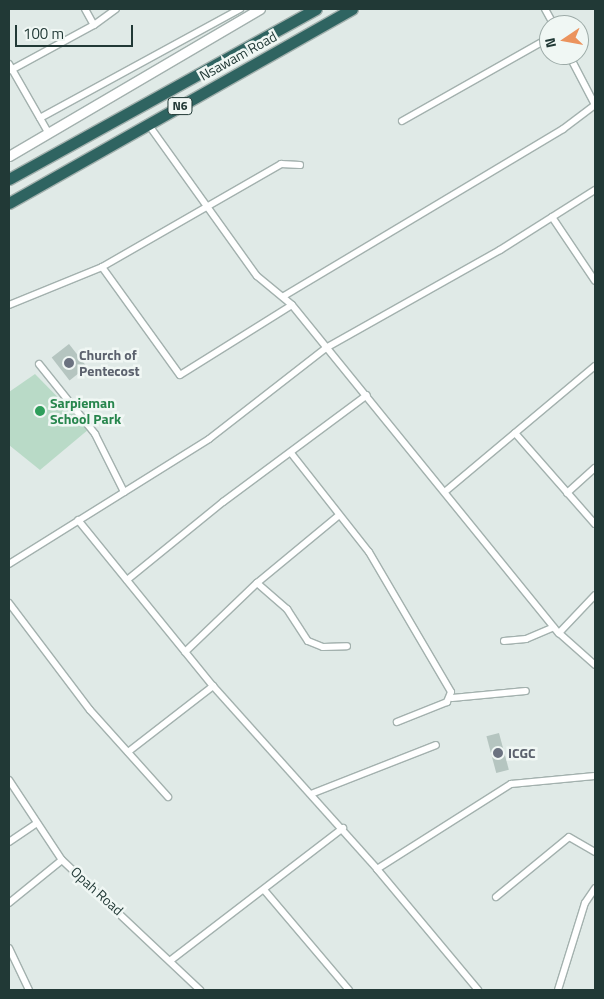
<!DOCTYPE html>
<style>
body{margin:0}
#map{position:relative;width:604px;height:999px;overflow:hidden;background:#e0eae7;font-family:"Titillium Web",sans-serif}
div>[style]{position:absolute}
.green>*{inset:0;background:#b9dac7}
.building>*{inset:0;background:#b5c5c0;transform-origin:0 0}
.roads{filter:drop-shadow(1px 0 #a3b1ae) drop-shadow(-1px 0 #a3b1ae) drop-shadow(0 1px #a3b1ae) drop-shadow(0 -1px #a3b1ae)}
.street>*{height:6px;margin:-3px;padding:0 3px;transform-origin:3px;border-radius:3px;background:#fff}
.secondary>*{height:9px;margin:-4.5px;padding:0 4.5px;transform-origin:4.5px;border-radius:4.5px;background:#fff}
.highway>*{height:11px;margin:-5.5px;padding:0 5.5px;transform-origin:5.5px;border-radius:5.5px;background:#2f6461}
.dots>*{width:14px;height:14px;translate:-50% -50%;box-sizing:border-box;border:2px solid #f0f7f4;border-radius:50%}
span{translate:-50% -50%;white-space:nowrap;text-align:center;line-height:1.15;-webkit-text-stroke:5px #f0f7f4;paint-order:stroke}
.shield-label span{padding:1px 4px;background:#f0f7f4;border:1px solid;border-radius:4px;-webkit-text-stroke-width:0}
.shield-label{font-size:12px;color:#213936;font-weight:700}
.street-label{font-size:14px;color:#213936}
.worship-label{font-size:14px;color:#5b616d;font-weight:700}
.left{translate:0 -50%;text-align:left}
.leisure-label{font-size:14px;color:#27864d;font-weight:700}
.frame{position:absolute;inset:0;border:10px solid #213936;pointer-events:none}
.north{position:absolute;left:539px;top:15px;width:50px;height:50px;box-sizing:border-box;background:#f0f7f4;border:1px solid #9daba8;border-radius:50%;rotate:258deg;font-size:14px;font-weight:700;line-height:20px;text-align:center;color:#213936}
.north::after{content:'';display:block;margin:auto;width:18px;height:22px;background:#eb935d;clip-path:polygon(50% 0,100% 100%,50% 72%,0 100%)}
.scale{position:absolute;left:15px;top:25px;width:118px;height:22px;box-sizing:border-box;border:2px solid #213936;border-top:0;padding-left:6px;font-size:15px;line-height:18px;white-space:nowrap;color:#213936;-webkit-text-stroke:4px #f0f7f4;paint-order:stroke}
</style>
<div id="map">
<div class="green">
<div style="clip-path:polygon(35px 374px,89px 429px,40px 470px,9px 445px,9px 392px)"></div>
</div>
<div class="building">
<div style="left:69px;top:344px;width:29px;height:22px;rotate:52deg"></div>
<div style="left:499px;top:733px;width:38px;height:13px;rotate:75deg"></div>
</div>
<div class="roads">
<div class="street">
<div style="left:85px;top:9px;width:18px;rotate:61deg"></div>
<div style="left:545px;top:9px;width:18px;rotate:61deg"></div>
<div style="left:569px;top:55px;width:56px;rotate:62.5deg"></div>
<div style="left:9px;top:64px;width:78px;rotate:60.2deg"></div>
<div style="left:11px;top:70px;width:94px;rotate:-28.5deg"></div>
<div style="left:94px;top:25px;width:27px;rotate:-36deg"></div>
<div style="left:40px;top:118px;width:228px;rotate:-28.6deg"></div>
<div style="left:402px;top:121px;width:169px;rotate:-29.5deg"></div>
<div style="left:148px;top:124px;width:187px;rotate:54.4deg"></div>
<div style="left:257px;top:276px;width:45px;rotate:39.6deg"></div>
<div style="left:292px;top:305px;width:423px;rotate:50.9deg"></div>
<div style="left:559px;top:633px;width:48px;rotate:41.6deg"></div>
<div style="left:552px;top:217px;width:77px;rotate:56.1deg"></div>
<div style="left:102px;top:267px;width:133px;rotate:54.2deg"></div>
<div style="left:180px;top:375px;width:132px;rotate:-32deg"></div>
<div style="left:284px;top:296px;width:325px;rotate:-30.9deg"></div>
<div style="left:563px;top:129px;width:40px;rotate:-37deg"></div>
<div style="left:9px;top:305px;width:100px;rotate:-22.2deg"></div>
<div style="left:102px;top:267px;width:207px;rotate:-29.9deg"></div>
<div style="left:281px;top:164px;width:19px;rotate:3deg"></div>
<div style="left:39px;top:364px;width:90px;rotate:51.3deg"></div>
<div style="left:95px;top:434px;width:65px;rotate:63.4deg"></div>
<div style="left:515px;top:433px;width:121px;rotate:48.7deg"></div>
<div style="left:291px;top:453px;width:126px;rotate:51.8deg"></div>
<div style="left:369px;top:552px;width:162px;rotate:59.6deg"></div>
<div style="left:451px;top:692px;width:11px;rotate:112deg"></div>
<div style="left:447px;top:702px;width:54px;rotate:158.2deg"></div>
<div style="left:447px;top:490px;width:193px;rotate:-40deg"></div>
<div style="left:567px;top:493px;width:38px;rotate:-42deg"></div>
<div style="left:78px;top:520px;width:214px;rotate:50.9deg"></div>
<div style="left:213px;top:686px;width:246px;rotate:48.1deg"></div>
<div style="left:377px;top:869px;width:159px;rotate:-32.4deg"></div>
<div style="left:511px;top:784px;width:84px;rotate:-5.4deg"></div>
<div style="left:9px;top:564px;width:236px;rotate:-32deg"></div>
<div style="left:209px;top:439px;width:148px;rotate:-37.9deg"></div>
<div style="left:326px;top:348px;width:200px;rotate:-29.4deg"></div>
<div style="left:500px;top:250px;width:112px;rotate:-32.3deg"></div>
<div style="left:127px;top:580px;width:124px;rotate:-39.1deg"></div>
<div style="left:223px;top:502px;width:179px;rotate:-36.6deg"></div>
<div style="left:257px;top:583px;width:40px;rotate:41deg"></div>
<div style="left:287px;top:609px;width:38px;rotate:57deg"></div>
<div style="left:308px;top:641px;width:16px;rotate:22deg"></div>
<div style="left:323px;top:647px;width:24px;rotate:-2deg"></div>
<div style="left:9px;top:603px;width:134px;rotate:52.9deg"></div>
<div style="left:90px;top:710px;width:117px;rotate:48.1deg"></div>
<div style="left:559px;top:633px;width:52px;rotate:-46.5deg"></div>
<div style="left:504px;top:641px;width:22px;rotate:-5deg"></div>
<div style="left:526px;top:639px;width:30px;rotate:-23deg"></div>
<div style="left:185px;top:652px;width:100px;rotate:-43.8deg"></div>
<div style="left:257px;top:583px;width:105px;rotate:-39.6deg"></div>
<div style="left:452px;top:698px;width:74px;rotate:-5.4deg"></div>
<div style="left:128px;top:752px;width:108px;rotate:-37.8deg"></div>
<div style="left:9px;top:780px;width:96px;rotate:56.5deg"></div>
<div style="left:62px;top:860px;width:190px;rotate:43.3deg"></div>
<div style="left:311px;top:794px;width:134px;rotate:-21.4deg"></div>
<div style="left:9px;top:842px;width:32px;rotate:-34deg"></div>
<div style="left:377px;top:869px;width:158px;rotate:50.1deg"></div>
<div style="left:265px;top:891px;width:130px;rotate:49.7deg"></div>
<div style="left:496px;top:897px;width:94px;rotate:-39.4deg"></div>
<div style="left:569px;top:837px;width:30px;rotate:30deg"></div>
<div style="left:9px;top:903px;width:68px;rotate:-39.1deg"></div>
<div style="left:9px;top:948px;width:47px;rotate:64.5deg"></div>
<div style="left:171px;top:960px;width:217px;rotate:-37.5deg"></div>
<div style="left:558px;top:990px;width:91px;rotate:-72.8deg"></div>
<div style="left:585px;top:903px;width:18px;rotate:-56deg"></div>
</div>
<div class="secondary">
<div style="left:9px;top:156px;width:291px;rotate:-30.4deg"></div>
</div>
<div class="highway">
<div style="left:9px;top:179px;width:351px;rotate:-29deg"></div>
<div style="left:9px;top:203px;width:394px;rotate:-29.5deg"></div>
</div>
</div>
<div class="dots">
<div style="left:69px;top:363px;background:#6b7280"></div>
<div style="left:40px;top:411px;background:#2e9e5b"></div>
<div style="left:498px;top:753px;background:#6b7280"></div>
</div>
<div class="shield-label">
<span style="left:180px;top:106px">N6</span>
</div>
<div class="street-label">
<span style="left:238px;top:56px;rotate:-29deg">Nsawam Road</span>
<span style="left:97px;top:891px;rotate:42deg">Opah Road</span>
</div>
<div class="worship-label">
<span class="left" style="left:79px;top:363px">Church of<br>Pentecost</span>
<span class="left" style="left:508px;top:753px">ICGC</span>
</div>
<div class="leisure-label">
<span class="left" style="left:50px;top:411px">Sarpieman<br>School Park</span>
</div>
<div class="frame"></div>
<div class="north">N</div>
<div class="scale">100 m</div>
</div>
